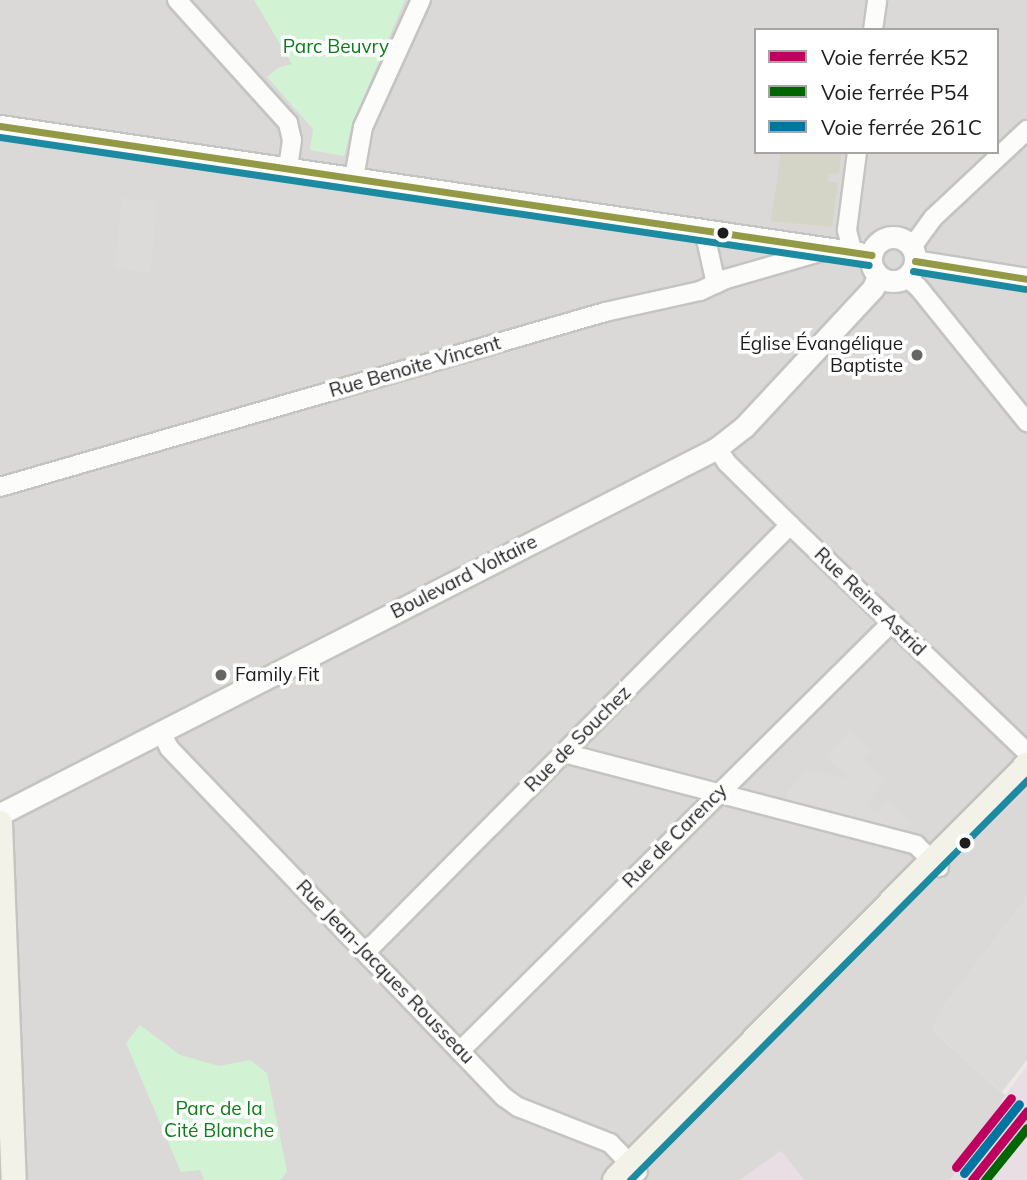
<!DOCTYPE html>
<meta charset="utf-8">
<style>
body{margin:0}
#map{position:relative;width:1027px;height:1180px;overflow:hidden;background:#ebeae5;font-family:Mulish,sans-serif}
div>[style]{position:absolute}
.residential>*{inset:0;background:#dad9d7}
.industrial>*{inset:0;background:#e9dee4}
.construction>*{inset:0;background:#d4d5c7}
.park>*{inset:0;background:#d2f3d3}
.parking>*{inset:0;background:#dcdbd9;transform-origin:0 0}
.roads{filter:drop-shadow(2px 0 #c4c4c1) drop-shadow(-2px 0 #c4c4c1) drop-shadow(0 2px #c4c4c1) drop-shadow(0 -2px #c4c4c1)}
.minor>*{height:18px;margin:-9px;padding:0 9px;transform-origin:9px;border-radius:9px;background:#fcfcfb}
.tertiary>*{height:21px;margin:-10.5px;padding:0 10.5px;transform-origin:10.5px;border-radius:10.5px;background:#fcfcfb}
.tertiary>.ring{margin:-10.5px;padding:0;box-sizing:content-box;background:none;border:21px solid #fcfcfb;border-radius:50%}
.secondary>*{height:24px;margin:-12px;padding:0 12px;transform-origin:12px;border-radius:12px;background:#f2f2e9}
.bus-1>*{height:7px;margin:-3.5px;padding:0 3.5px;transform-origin:3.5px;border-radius:3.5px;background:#949945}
.bus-2>*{height:7px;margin:-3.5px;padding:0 3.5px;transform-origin:3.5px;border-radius:3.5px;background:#1c8aa1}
.rail-1>*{height:9px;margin:-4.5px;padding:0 4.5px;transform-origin:4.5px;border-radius:4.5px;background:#bf005f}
.rail-2>*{height:9px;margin:-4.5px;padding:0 4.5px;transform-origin:4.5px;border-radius:4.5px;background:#060}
.rail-3>*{height:9px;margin:-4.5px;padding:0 4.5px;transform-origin:4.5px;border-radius:4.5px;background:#0075a1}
.rail-4>*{height:9px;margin:-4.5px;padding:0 4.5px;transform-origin:4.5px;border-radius:4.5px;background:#bf005f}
.dots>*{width:19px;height:19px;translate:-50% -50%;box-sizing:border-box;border:4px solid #fff;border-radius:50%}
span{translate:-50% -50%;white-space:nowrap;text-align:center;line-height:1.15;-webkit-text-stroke:7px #fff;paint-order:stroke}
.park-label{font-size:19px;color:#097d18}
.poi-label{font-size:19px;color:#1d1d1d}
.right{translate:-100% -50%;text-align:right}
.left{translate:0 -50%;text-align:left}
.street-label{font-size:19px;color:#1d1d1d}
.legend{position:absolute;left:754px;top:28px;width:245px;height:126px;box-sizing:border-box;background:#fff;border:2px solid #a5a5a5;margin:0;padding:9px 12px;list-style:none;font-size:21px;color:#1d1d1d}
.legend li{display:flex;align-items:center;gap:14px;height:35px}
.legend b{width:35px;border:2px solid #a5a5a5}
</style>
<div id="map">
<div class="residential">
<div style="clip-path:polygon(evenodd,0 0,1027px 0,1027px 898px,939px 1013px,933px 1031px,1005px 1095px,974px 1151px,950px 1180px,804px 1180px,781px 1151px,740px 1180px,0 1180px,0 0,756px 30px,997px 30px,997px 152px,756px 152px,756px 30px)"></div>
</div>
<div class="industrial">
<div style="clip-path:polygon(1027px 1066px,1027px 1180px,950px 1180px,974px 1151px,1005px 1095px)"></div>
<div style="clip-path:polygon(781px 1151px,804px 1180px,740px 1180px)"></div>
</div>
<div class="construction">
<div style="clip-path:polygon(781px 152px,842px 152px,839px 174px,829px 173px,828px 181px,838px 183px,832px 227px,771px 221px)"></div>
</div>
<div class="park">
<div style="clip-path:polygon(254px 0,405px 0,352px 125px,344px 156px,310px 150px,313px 129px,267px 77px,278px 68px,292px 64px)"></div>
<div style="clip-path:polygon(140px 1025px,180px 1055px,219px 1066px,250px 1060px,267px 1073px,287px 1171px,281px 1180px,204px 1180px,200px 1170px,181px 1172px,126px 1043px)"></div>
</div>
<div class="parking">
<div style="left:122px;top:198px;width:36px;height:71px;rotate:6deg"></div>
<div style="clip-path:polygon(849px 731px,870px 751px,862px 760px,885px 781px,866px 804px,877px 812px,887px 798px,912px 822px,903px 831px,786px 802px,788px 791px,808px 770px,849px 779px,825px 757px)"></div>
<div style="clip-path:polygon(1027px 898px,1027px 1060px,1002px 1092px,933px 1031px,939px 1013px)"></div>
</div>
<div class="roads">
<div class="minor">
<div style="left:177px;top:0;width:166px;rotate:47.9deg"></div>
<div style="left:288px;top:123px;width:17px;rotate:77deg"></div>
<div style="left:292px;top:140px;width:28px;rotate:98deg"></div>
<div style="left:873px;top:30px;width:30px;rotate:-82deg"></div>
<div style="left:354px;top:178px;width:52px;rotate:-80deg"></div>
<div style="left:363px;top:127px;width:140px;rotate:-65.5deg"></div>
<div style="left:707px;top:230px;width:9px;rotate:96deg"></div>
<div style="left:706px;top:239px;width:46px;rotate:77.5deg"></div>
<div style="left:912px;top:247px;width:36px;rotate:-54deg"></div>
<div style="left:933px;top:218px;width:129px;rotate:-43.1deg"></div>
<div style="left:853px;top:253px;width:24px;rotate:-105deg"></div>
<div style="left:847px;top:230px;width:79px;rotate:-82.7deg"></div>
<div style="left:906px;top:277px;width:16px;rotate:40deg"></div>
<div style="left:918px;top:287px;width:174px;rotate:51.1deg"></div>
<div style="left:717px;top:448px;width:18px;rotate:56deg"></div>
<div style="left:727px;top:463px;width:88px;rotate:44.5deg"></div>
<div style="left:790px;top:525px;width:328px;rotate:43.8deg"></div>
<div style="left:0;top:487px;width:630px;rotate:-16.13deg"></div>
<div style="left:605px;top:312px;width:97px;rotate:-12.5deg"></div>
<div style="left:700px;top:291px;width:29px;rotate:-25deg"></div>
<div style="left:726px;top:279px;width:108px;rotate:-16.1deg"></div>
<div style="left:161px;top:732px;width:18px;rotate:63deg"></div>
<div style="left:169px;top:748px;width:484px;rotate:46.2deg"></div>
<div style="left:504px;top:1097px;width:17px;rotate:36deg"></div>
<div style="left:518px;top:1107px;width:99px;rotate:21.4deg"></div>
<div style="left:610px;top:1143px;width:40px;rotate:46deg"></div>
<div style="left:564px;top:753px;width:364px;rotate:14.6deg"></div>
<div style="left:916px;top:845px;width:32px;rotate:44deg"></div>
<div style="left:366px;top:952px;width:602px;rotate:-45.2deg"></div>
<div style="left:460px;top:1051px;width:607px;rotate:-44.8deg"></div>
</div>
<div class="tertiary">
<div style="left:0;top:126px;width:881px;rotate:8.42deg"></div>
<div class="ring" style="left:871px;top:237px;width:23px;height:23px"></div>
<div style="left:915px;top:261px;width:113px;rotate:9.1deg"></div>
<div style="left:0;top:814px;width:805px;rotate:-27.04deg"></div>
<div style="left:717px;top:448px;width:34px;rotate:-38deg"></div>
<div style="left:744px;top:427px;width:190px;rotate:-47.1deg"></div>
<div style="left:873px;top:288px;width:13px;rotate:-67deg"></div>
</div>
<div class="secondary">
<div style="left:0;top:823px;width:357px;rotate:87.8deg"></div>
<div style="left:615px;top:1180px;width:585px;rotate:-45.21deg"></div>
</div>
</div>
<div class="bus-1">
<div style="left:0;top:126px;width:881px;rotate:8.42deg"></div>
<div style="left:915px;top:261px;width:113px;rotate:9.1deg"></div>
</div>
<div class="bus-2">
<div style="left:0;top:137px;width:878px;rotate:8.38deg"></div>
<div style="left:913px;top:271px;width:113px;rotate:9.1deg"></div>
<div style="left:630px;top:1180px;width:564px;rotate:-45.22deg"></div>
</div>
<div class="rail-1">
<div style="left:972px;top:1180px;width:88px;rotate:-51.4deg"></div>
</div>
<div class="rail-2">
<div style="left:985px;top:1180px;width:67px;rotate:-51.1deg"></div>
</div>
<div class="rail-3">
<div style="left:964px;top:1173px;width:88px;rotate:-51.4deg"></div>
</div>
<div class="rail-4">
<div style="left:956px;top:1167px;width:88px;rotate:-51.4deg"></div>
</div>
<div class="dots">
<div style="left:723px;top:233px;background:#1d1d1d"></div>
<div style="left:917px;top:355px;background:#656563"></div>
<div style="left:221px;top:675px;background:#656563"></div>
<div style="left:965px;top:843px;background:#1d1d1d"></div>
</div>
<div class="park-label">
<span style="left:336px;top:47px">Parc Beuvry</span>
<span style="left:219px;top:1120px">Parc de la<br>Cité Blanche</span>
</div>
<div class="poi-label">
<span class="right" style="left:903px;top:355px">Église Évangélique<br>Baptiste</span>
<span class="left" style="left:235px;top:675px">Family Fit</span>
</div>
<div class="street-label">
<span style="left:415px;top:367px;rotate:-16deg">Rue Benoite Vincent</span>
<span style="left:464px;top:577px;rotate:-27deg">Boulevard Voltaire</span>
<span style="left:870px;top:602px;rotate:44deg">Rue Reine Astrid</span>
<span style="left:578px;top:739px;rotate:-45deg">Rue de Souchez</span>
<span style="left:675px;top:836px;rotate:-45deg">Rue de Carency</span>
<span style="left:385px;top:972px;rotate:46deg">Rue Jean-Jacques Rousseau</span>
</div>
<ul class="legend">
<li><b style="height:9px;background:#bf005f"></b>Voie ferrée K52</li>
<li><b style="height:9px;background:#060"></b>Voie ferrée P54</li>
<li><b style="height:9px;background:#0075a1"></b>Voie ferrée 261C</li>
</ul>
</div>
